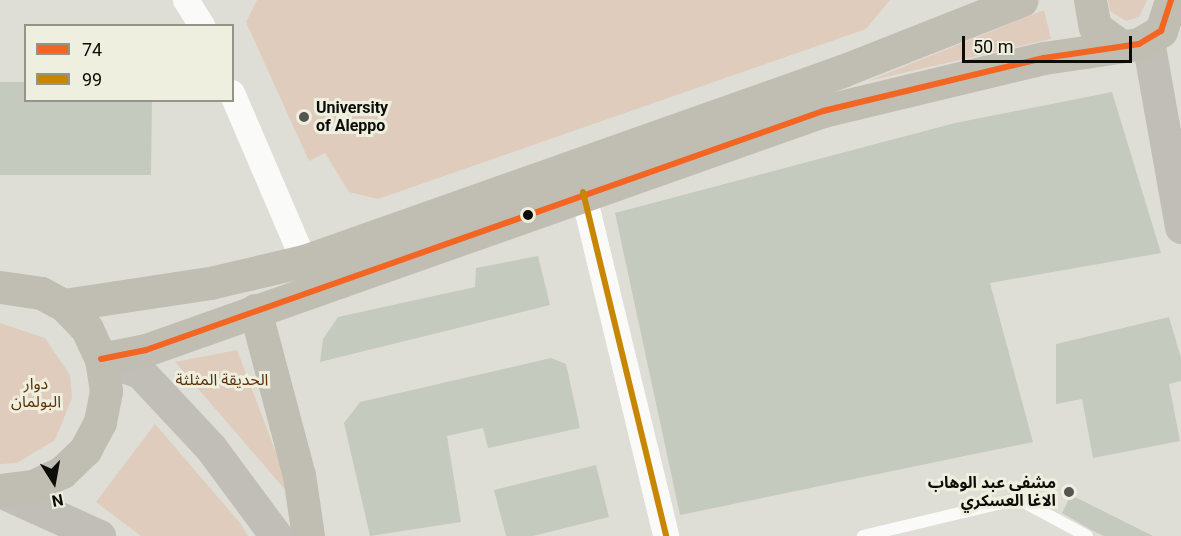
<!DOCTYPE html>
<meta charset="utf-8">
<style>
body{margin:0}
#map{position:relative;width:1181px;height:536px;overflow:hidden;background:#deded6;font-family:Roboto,"Noto Sans Arabic",sans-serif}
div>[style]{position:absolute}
.green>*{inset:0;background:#dfccbc}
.building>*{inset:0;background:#c5cabf}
.lane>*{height:12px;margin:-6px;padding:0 6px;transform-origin:6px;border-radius:6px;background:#fafaf9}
.street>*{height:26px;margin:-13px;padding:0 13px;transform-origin:13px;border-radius:13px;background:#fafaf9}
.secondary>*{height:33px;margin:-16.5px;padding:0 16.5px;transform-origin:16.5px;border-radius:16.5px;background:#c1beb8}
.primary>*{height:33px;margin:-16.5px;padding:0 16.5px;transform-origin:16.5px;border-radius:16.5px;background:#c0bdb2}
.bus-1>*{height:6px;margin:-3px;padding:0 3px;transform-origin:3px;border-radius:3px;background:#f26522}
.bus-2>*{height:6px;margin:-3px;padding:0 3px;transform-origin:3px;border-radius:3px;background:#c88702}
.dots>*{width:16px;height:16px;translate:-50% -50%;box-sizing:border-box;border:3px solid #eeefdf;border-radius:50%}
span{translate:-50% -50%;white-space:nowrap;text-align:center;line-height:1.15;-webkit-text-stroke:6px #eeefdf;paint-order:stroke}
.poi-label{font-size:16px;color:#0d0d08;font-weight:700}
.left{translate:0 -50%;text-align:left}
.right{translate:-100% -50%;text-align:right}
.park-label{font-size:16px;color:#5d3005}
.legend{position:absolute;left:24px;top:24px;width:210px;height:78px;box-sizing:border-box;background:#eeefdf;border:2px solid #949589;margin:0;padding:8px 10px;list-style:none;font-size:18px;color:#0d0d08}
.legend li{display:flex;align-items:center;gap:12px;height:30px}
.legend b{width:30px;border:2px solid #949589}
.north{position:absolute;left:24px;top:452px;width:60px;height:60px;-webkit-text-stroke:4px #eeefdf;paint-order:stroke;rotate:169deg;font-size:16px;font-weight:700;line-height:24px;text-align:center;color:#0d0d08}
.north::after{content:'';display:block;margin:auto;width:21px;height:27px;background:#0d0d08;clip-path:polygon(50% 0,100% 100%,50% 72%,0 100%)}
.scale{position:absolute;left:962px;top:36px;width:170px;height:27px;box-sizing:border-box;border:3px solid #0d0d08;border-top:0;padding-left:8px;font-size:18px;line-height:21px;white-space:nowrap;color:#0d0d08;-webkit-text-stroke:4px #eeefdf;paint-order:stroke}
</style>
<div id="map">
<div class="green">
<div style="clip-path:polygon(257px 0,890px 0,866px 29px,378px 199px,349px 192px,325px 153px,309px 161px,246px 22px)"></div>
<div style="clip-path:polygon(1108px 0,1147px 0,1139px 17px,1126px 21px,1110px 11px)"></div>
<div style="clip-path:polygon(1044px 10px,1051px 39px,868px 81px)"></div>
<div style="clip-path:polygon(0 323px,45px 338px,70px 375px,72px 398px,55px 440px,17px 463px,0 464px)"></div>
<div style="clip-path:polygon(237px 350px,294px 500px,175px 362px)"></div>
<div style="clip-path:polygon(155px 424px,241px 524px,248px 536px,141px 536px,96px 502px)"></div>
</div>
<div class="building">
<div style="clip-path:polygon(0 82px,26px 82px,26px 100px,152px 100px,151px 175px,0 175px)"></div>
<div style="clip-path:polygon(1112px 92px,1161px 253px,990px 283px,1033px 442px,680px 515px,615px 213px,955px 123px)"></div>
<div style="clip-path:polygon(538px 256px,550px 305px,320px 362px,323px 339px,338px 317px,475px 287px,476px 268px)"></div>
<div style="clip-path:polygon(1169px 317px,1181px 358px,1181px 381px,1169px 384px,1180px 441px,1093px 458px,1082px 399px,1056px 404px,1056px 344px)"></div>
<div style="clip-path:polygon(551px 358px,566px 364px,580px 428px,488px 448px,483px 428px,447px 436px,461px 522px,370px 536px,344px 423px,360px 402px)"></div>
<div style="clip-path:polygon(596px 465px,609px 517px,533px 536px,506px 536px,494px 490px)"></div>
<div style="clip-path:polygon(1071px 495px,1153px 536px,1104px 536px,1093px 531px,1062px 513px)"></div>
</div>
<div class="lane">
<div style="left:863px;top:536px;width:159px;rotate:-13.4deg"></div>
<div style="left:1018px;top:499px;width:78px;rotate:28.2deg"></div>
</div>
<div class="street">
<div style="left:186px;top:0;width:31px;rotate:58deg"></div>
<div style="left:232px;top:93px;width:183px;rotate:66.8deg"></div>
<div style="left:583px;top:192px;width:354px;rotate:76.4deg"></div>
</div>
<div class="secondary">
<div style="left:1148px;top:41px;width:189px;rotate:79.9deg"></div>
<div style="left:101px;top:359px;width:41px;rotate:18.4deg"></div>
<div style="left:140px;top:372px;width:104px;rotate:46.9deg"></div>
<div style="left:211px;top:448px;width:109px;rotate:53.5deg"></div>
<div style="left:0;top:491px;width:109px;rotate:24.4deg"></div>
</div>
<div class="primary">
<div style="left:1090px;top:0;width:27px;rotate:80deg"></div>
<div style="left:1095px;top:27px;width:29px;rotate:36deg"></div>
<div style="left:0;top:287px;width:41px;rotate:8.3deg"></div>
<div style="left:41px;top:293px;width:26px;rotate:28deg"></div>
<div style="left:64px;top:305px;width:33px;rotate:46deg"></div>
<div style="left:87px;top:329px;width:33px;rotate:65deg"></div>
<div style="left:101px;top:359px;width:32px;rotate:81deg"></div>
<div style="left:106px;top:391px;width:32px;rotate:101deg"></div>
<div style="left:100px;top:422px;width:32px;rotate:118deg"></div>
<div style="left:85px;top:450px;width:32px;rotate:136deg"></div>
<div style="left:62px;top:472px;width:32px;rotate:154deg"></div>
<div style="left:33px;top:486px;width:33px;rotate:173deg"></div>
<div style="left:64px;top:305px;width:148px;rotate:-8.6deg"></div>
<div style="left:210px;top:283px;width:97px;rotate:-13.2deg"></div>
<div style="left:304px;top:261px;width:571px;rotate:-19.45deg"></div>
<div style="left:842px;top:71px;width:193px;rotate:-21.5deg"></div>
<div style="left:255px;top:310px;width:171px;rotate:75.1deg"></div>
<div style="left:299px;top:475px;width:62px;rotate:81.6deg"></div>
<div style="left:101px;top:359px;width:46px;rotate:-11.3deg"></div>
<div style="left:146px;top:350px;width:718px;rotate:-19.44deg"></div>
<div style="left:823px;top:111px;width:227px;rotate:-13.5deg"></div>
<div style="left:1044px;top:58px;width:96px;rotate:-8.4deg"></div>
<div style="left:1139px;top:44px;width:26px;rotate:-31deg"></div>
<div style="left:1161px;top:31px;width:33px;rotate:-72deg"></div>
</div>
<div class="bus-1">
<div style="left:101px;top:359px;width:46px;rotate:-11.3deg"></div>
<div style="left:146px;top:350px;width:718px;rotate:-19.44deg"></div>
<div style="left:823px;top:111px;width:227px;rotate:-13.5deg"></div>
<div style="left:1044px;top:58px;width:96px;rotate:-8.4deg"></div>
<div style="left:1139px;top:44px;width:26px;rotate:-31deg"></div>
<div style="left:1161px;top:31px;width:33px;rotate:-72deg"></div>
</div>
<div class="bus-2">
<div style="left:583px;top:192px;width:354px;rotate:76.4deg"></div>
</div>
<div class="dots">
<div style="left:304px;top:117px;background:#565650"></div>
<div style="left:528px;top:215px;background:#0d0d08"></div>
<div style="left:1069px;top:492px;background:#565650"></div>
</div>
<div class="poi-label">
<span class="left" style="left:316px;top:117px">University<br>of Aleppo</span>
<span class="right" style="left:1056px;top:492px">مشفى عبد الوهاب<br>الاغا العسكري</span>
</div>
<div class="park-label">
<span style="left:222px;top:380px">الحديقة المثلثة</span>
<span style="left:36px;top:393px">دوار<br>البولمان</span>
</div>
<ul class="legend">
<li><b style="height:8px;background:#f26522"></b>74</li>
<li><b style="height:8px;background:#c88702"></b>99</li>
</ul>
<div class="north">N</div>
<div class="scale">50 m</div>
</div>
